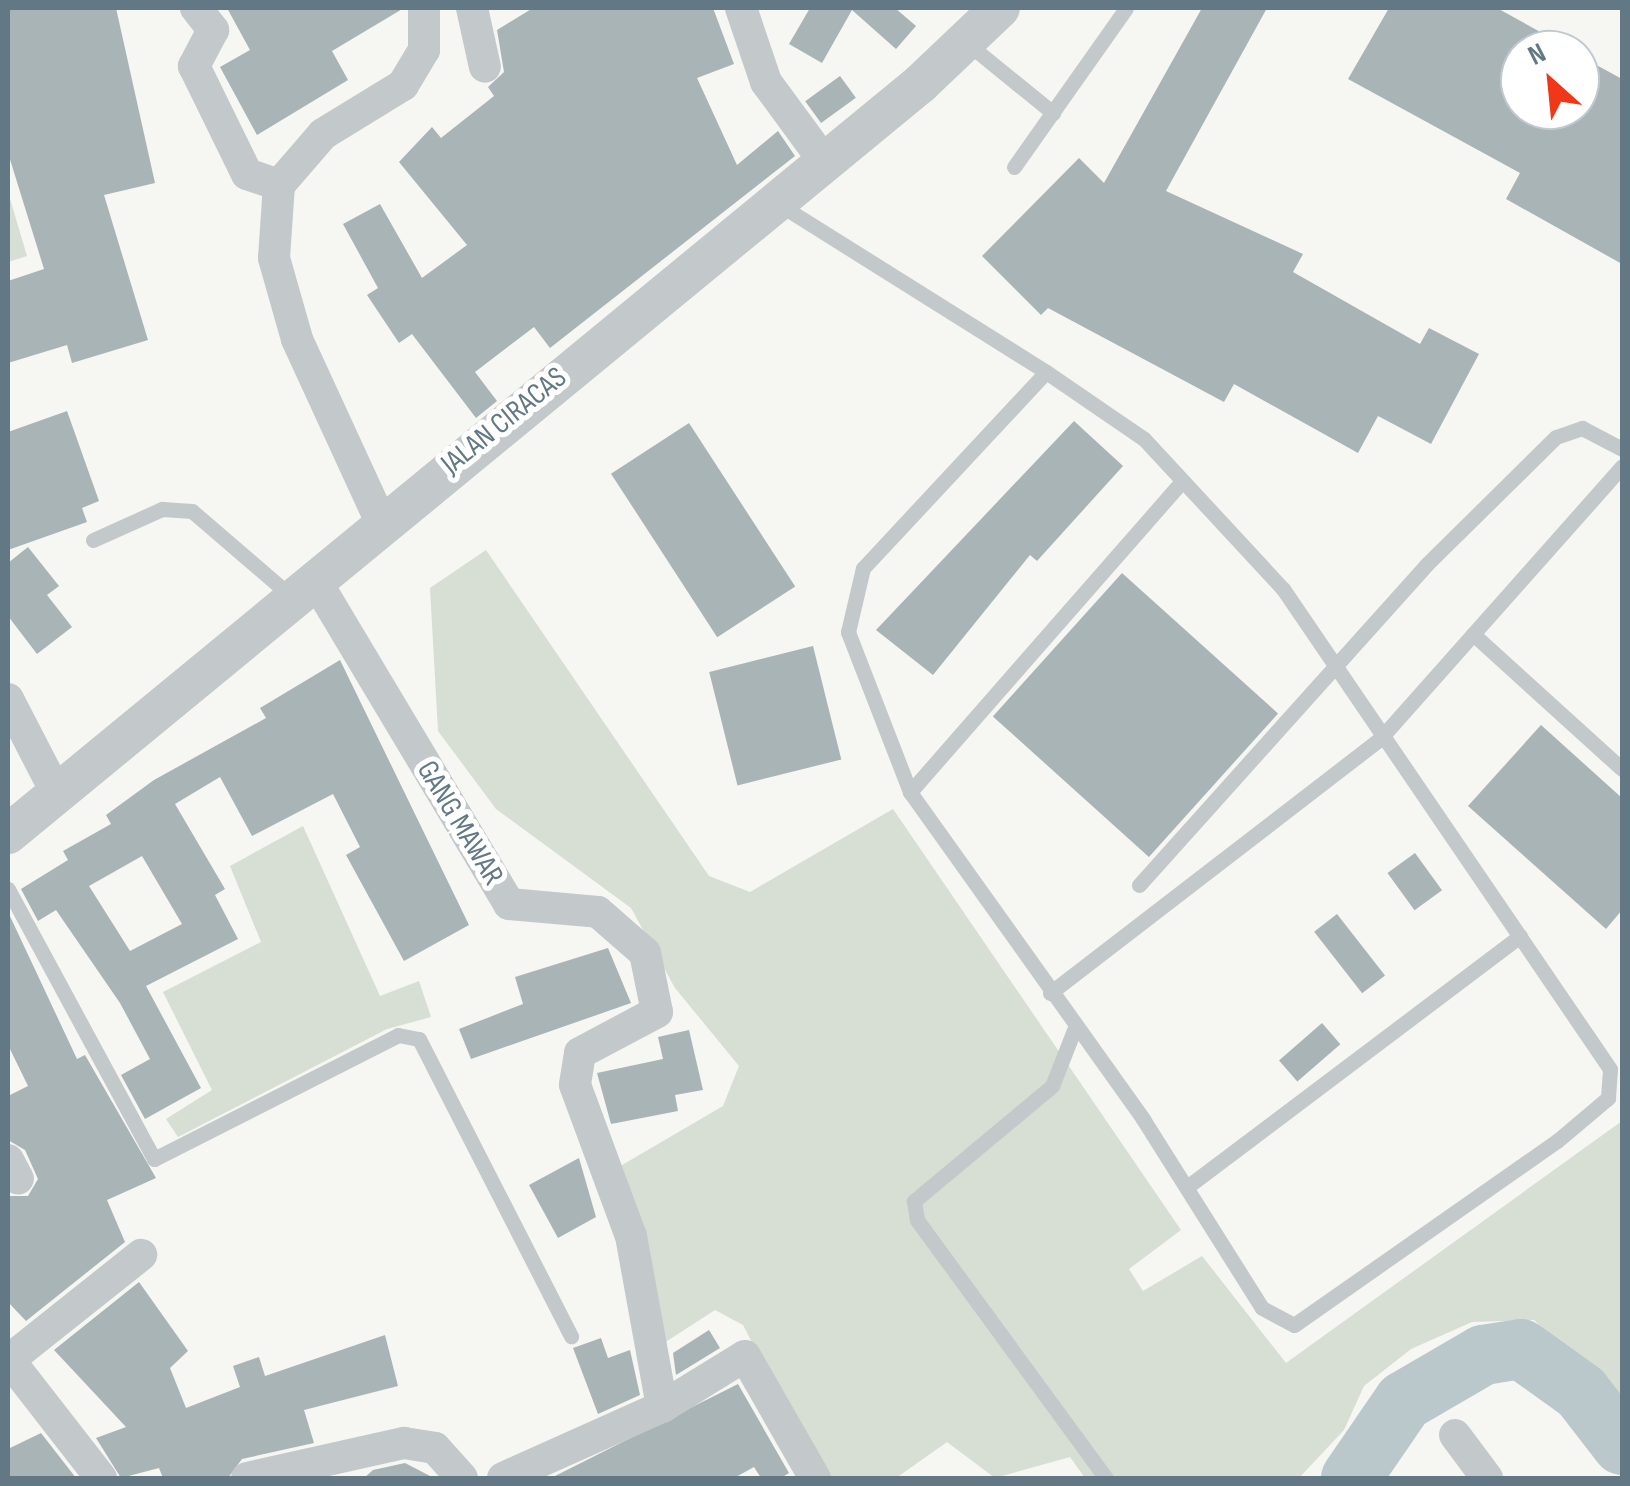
<!DOCTYPE html>
<style>
body{margin:0}
#map{position:relative;width:1630px;height:1486px;overflow:hidden;background:#f6f6f2;font-family:"Sofia Sans Condensed",sans-serif}
div>[style]{position:absolute}
.green>*{inset:0;background:#d7ded3}
.river>*{height:60px;margin:-30px;padding:0 30px;transform-origin:30px;border-radius:30px;background:#bac8cc}
.building>*{inset:0;background:#a9b4b7;transform-origin:0 0}
.service>*{height:15px;margin:-7.5px;padding:0 7.5px;transform-origin:7.5px;border-radius:7.5px;background:#c3c8ca}
.minor>*{height:32px;margin:-16px;padding:0 16px;transform-origin:16px;border-radius:16px;background:#c3c8ca}
.tertiary>*{height:40px;margin:-20px;padding:0 20px;transform-origin:20px;border-radius:20px;background:#c3c8ca}
span{translate:-50% -50%;white-space:nowrap;text-align:center;line-height:1.15;-webkit-text-stroke:10px #fff;paint-order:stroke}
.street-label{font-size:30px;color:#627985}
.frame{position:absolute;inset:0;border:10px solid #627985;pointer-events:none}
.north{position:absolute;left:1500px;top:30px;width:100px;height:100px;box-sizing:border-box;background:#fff;border:2px solid #c0c9ce;border-radius:50%;rotate:333deg;font-size:28px;font-weight:700;line-height:40px;text-align:center;color:#627985}
.north::after{content:'';display:block;margin:auto;width:35px;height:45px;background:#f03718;clip-path:polygon(50% 0,100% 100%,50% 72%,0 100%)}
</style>
<div id="map">
<div class="green">
<div style="clip-path:polygon(8px 192px,27px 256px,8px 262px)"></div>
<div style="clip-path:polygon(486px 550px,709px 876px,750px 892px,893px 809px,1181px 1230px,1129px 1269px,1143px 1291px,1202px 1256px,1286px 1363px,1622px 1121px,1622px 1397px,1534px 1320px,1472px 1322px,1411px 1349px,1364px 1386px,1344px 1430px,1299px 1478px,1085px 1478px,1070px 1457px,995px 1478px,947px 1442px,896px 1478px,823px 1478px,743px 1325px,715px 1310px,664px 1343px,617px 1168px,723px 1106px,739px 1066px,675px 988px,631px 908px,496px 809px,438px 731px,430px 588px)"></div>
<div style="clip-path:polygon(303px 826px,380px 996px,419px 981px,431px 1017px,387px 1029px,178px 1137px,166px 1119px,212px 1090px,163px 992px,261px 942px,230px 866px)"></div>
</div>
<div class="river">
<div style="left:1351px;top:1478px;width:93px;rotate:-55.5deg"></div>
<div style="left:1404px;top:1401px;width:91px;rotate:-30.2deg"></div>
<div style="left:1483px;top:1355px;width:38px;rotate:-9deg"></div>
<div style="left:1521px;top:1349px;width:74px;rotate:35.6deg"></div>
<div style="left:1581px;top:1392px;width:67px;rotate:52.3deg"></div>
</div>
<div class="building">
<div style="clip-path:polygon(8px 8px,116px 8px,155px 183px,104px 195px,148px 340px,72px 363px,67px 345px,8px 363px,8px 281px,44px 269px,8px 153px)"></div>
<div style="clip-path:polygon(227px 8px,404px 8px,332px 51px,348px 80px,257px 135px,220px 67px,250px 50px)"></div>
<div style="clip-path:polygon(533px 8px,713px 8px,734px 64px,697px 78px,737px 165px,778px 131px,795px 156px,550px 348px,534px 327px,475px 372px,497px 401px,476px 418px,412px 334px,399px 343px,367px 295px,378px 288px,343px 224px,380px 204px,422px 278px,467px 245px,399px 162px,432px 127px,441px 138px,494px 96px,488px 87px,504px 72px,497px 30px)"></div>
<div style="clip-path:polygon(810px 8px,895px 8px,916px 26px,896px 49px,852px 10px,822px 63px,789px 44px)"></div>
<div style="clip-path:polygon(1202px 8px,1267px 8px,1166px 191px,1303px 254px,1293px 272px,1420px 344px,1429px 328px,1479px 354px,1431px 444px,1378px 416px,1358px 453px,1234px 384px,1224px 402px,1048px 308px,1041px 315px,982px 256px,1079px 158px,1104px 183px)"></div>
<div style="clip-path:polygon(1389px 8px,1497px 8px,1573px 50px,1520px 50px,1520px 110px,1580px 110px,1580px 56px,1622px 79px,1622px 264px,1506px 199px,1520px 173px,1348px 79px)"></div>
<div style="left:840px;top:76px;width:27px;height:43px;rotate:54deg"></div>
<div style="clip-path:polygon(67px 411px,99px 501px,82px 508px,87px 522px,8px 550px,8px 432px)"></div>
<div style="clip-path:polygon(1074px 421px,1123px 466px,1037px 561px,1030px 555px,933px 675px,876px 630px)"></div>
<div style="left:689px;top:423px;width:195px;height:93px;rotate:57deg"></div>
<div style="clip-path:polygon(28px 547px,59px 586px,47px 595px,72px 627px,37px 654px,8px 616px,8px 563px)"></div>
<div style="left:1122px;top:573px;width:210px;height:193px;rotate:42deg"></div>
<div style="left:813px;top:646px;width:117px;height:107px;rotate:76deg"></div>
<div style="clip-path:polygon(evenodd,340px 660px,469px 925px,404px 961px,346px 855px,360px 847px,333px 794px,252px 836px,220px 777px,175px 804px,225px 889px,215px 895px,238px 939px,146px 986px,201px 1088px,145px 1119px,121px 1075px,150px 1059px,120px 1003px,56px 910px,38px 921px,21px 889px,68px 860px,63px 851px,111px 824px,106px 815px,154px 780px,266px 718px,260px 708px,340px 660px,142px 856px,182px 924px,130px 951px,89px 886px,142px 856px)"></div>
<div style="clip-path:polygon(1541px 725px,1622px 798px,1622px 910px,1606px 929px,1468px 806px)"></div>
<div style="left:1415px;top:853px;width:46px;height:34px;rotate:54deg"></div>
<div style="clip-path:polygon(8px 912px,77px 1059px,85px 1055px,156px 1178px,107px 1200px,125px 1242px,26px 1321px,8px 1302px,8px 1196px,28px 1196px,38px 1179px,25px 1150px,8px 1140px,8px 1096px,28px 1086px,8px 1045px)"></div>
<div style="left:1337px;top:914px;width:78px;height:29px;rotate:52deg"></div>
<div style="clip-path:polygon(608px 948px,631px 1003px,471px 1059px,459px 1029px,523px 1004px,515px 977px)"></div>
<div style="left:1322px;top:1023px;width:28px;height:57px;rotate:49deg"></div>
<div style="clip-path:polygon(689px 1030px,703px 1090px,675px 1095px,678px 1111px,611px 1124px,597px 1073px,663px 1059px,658px 1037px)"></div>
<div style="clip-path:polygon(579px 1158px,596px 1217px,558px 1238px,529px 1185px)"></div>
<div style="clip-path:polygon(139px 1282px,188px 1351px,170px 1368px,186px 1408px,240px 1387px,233px 1366px,259px 1357px,265px 1376px,385px 1335px,398px 1386px,304px 1410px,314px 1443px,242px 1459px,228px 1478px,163px 1478px,159px 1468px,121px 1478px,96px 1438px,126px 1427px,54px 1350px)"></div>
<div style="clip-path:polygon(709px 1330px,720px 1348px,676px 1375px,673px 1353px)"></div>
<div style="clip-path:polygon(601px 1338px,608px 1358px,630px 1350px,640px 1395px,598px 1414px,573px 1348px)"></div>
<div style="clip-path:polygon(738px 1384px,789px 1473px,781px 1478px,761px 1478px,754px 1467px,734px 1478px,551px 1478px)"></div>
<div style="clip-path:polygon(41px 1433px,76px 1478px,8px 1478px,8px 1449px)"></div>
<div style="clip-path:polygon(405px 1463px,434px 1478px,364px 1478px,373px 1470px)"></div>
</div>
<div class="service">
<div style="left:967px;top:43px;width:111px;rotate:39.1deg"></div>
<div style="left:1014px;top:167px;width:194px;rotate:-54.8deg"></div>
<div style="left:777px;top:203px;width:318px;rotate:32.1deg"></div>
<div style="left:1046px;top:372px;width:268px;rotate:133deg"></div>
<div style="left:863px;top:568px;width:66px;rotate:103.2deg"></div>
<div style="left:848px;top:632px;width:172px;rotate:68.8deg"></div>
<div style="left:910px;top:792px;width:402px;rotate:54.5deg"></div>
<div style="left:1143px;top:1119px;width:223px;rotate:57.8deg"></div>
<div style="left:1262px;top:1308px;width:36px;rotate:28deg"></div>
<div style="left:1294px;top:1325px;width:321px;rotate:-35deg"></div>
<div style="left:1557px;top:1141px;width:67px;rotate:-40.1deg"></div>
<div style="left:1608px;top:1098px;width:29px;rotate:-86deg"></div>
<div style="left:1610px;top:1069px;width:581px;rotate:-124.26deg"></div>
<div style="left:1283px;top:589px;width:205px;rotate:-132.8deg"></div>
<div style="left:1144px;top:439px;width:119px;rotate:-145.6deg"></div>
<div style="left:93px;top:540px;width:76px;rotate:-24.2deg"></div>
<div style="left:162px;top:509px;width:30px;rotate:4deg"></div>
<div style="left:192px;top:511px;width:132px;rotate:40.7deg"></div>
<div style="left:1473px;top:634px;width:201px;rotate:42.2deg"></div>
<div style="left:910px;top:792px;width:408px;rotate:-48.8deg"></div>
<div style="left:1139px;top:885px;width:430px;rotate:-48.1deg"></div>
<div style="left:1426px;top:565px;width:182px;rotate:-44.6deg"></div>
<div style="left:1556px;top:437px;width:28px;rotate:-19deg"></div>
<div style="left:1582px;top:428px;width:45px;rotate:27.7deg"></div>
<div style="left:8px;top:889px;width:307px;rotate:61.6deg"></div>
<div style="left:154px;top:1159px;width:274px;rotate:-26.9deg"></div>
<div style="left:398px;top:1035px;width:21px;rotate:11deg"></div>
<div style="left:419px;top:1039px;width:334px;rotate:62.9deg"></div>
<div style="left:1050px;top:993px;width:415px;rotate:-37.6deg"></div>
<div style="left:1379px;top:740px;width:366px;rotate:-48.4deg"></div>
<div style="left:1074px;top:1030px;width:60px;rotate:111.4deg"></div>
<div style="left:1052px;top:1086px;width:180px;rotate:140.2deg"></div>
<div style="left:914px;top:1201px;width:19px;rotate:81deg"></div>
<div style="left:917px;top:1220px;width:320px;rotate:53.8deg"></div>
<div style="left:1187px;top:1187px;width:417px;rotate:-37deg"></div>
</div>
<div class="minor">
<div style="left:196px;top:8px;width:28px;rotate:52deg"></div>
<div style="left:213px;top:30px;width:41px;rotate:117.8deg"></div>
<div style="left:194px;top:66px;width:120px;rotate:63.9deg"></div>
<div style="left:247px;top:174px;width:34px;rotate:19deg"></div>
<div style="left:472px;top:8px;width:60px;rotate:77.6deg"></div>
<div style="left:741px;top:8px;width:78px;rotate:71.3deg"></div>
<div style="left:766px;top:82px;width:98px;rotate:53.7deg"></div>
<div style="left:381px;top:522px;width:201px;rotate:-114.7deg"></div>
<div style="left:297px;top:339px;width:84px;rotate:-105.9deg"></div>
<div style="left:274px;top:258px;width:73px;rotate:-86.1deg"></div>
<div style="left:279px;top:185px;width:67px;rotate:-49.2deg"></div>
<div style="left:323px;top:134px;width:94px;rotate:-31.5deg"></div>
<div style="left:403px;top:85px;width:41px;rotate:-59deg"></div>
<div style="left:424px;top:50px;width:42px;rotate:-90deg"></div>
<div style="left:314px;top:578px;width:380px;rotate:59.1deg"></div>
<div style="left:509px;top:904px;width:89px;rotate:5.1deg"></div>
<div style="left:598px;top:912px;width:62px;rotate:41.1deg"></div>
<div style="left:645px;top:953px;width:60px;rotate:78.5deg"></div>
<div style="left:657px;top:1012px;width:87px;rotate:152deg"></div>
<div style="left:580px;top:1053px;width:32px;rotate:99deg"></div>
<div style="left:575px;top:1085px;width:161px;rotate:69.7deg"></div>
<div style="left:631px;top:1236px;width:174px;rotate:79.7deg"></div>
<div style="left:8px;top:699px;width:105px;rotate:62.7deg"></div>
<div style="left:8px;top:1160px;width:21px;rotate:62deg"></div>
<div style="left:1455px;top:1435px;width:54px;rotate:53.3deg"></div>
<div style="left:101px;top:1478px;width:150px;rotate:-127.9deg"></div>
<div style="left:9px;top:1360px;width:169px;rotate:-38.5deg"></div>
<div style="left:247px;top:1478px;width:161px;rotate:-12.6deg"></div>
<div style="left:404px;top:1443px;width:31px;rotate:9deg"></div>
<div style="left:435px;top:1448px;width:40px;rotate:48deg"></div>
<div style="left:503px;top:1478px;width:174px;rotate:-24.1deg"></div>
<div style="left:662px;top:1407px;width:97px;rotate:-31.6deg"></div>
<div style="left:745px;top:1356px;width:141px;rotate:60.2deg"></div>
</div>
<div class="tertiary">
<div style="left:8px;top:834px;width:1181px;rotate:-39.43deg"></div>
<div style="left:920px;top:84px;width:110px;rotate:-43.5deg"></div>
</div>
<div class="street-label">
<span style="left:504px;top:421px;rotate:-39deg">JALAN CIRACAS</span>
<span style="left:460px;top:823px;rotate:59deg">GANG MAWAR</span>
</div>
<div class="frame"></div>
<div class="north">N</div>
</div>
